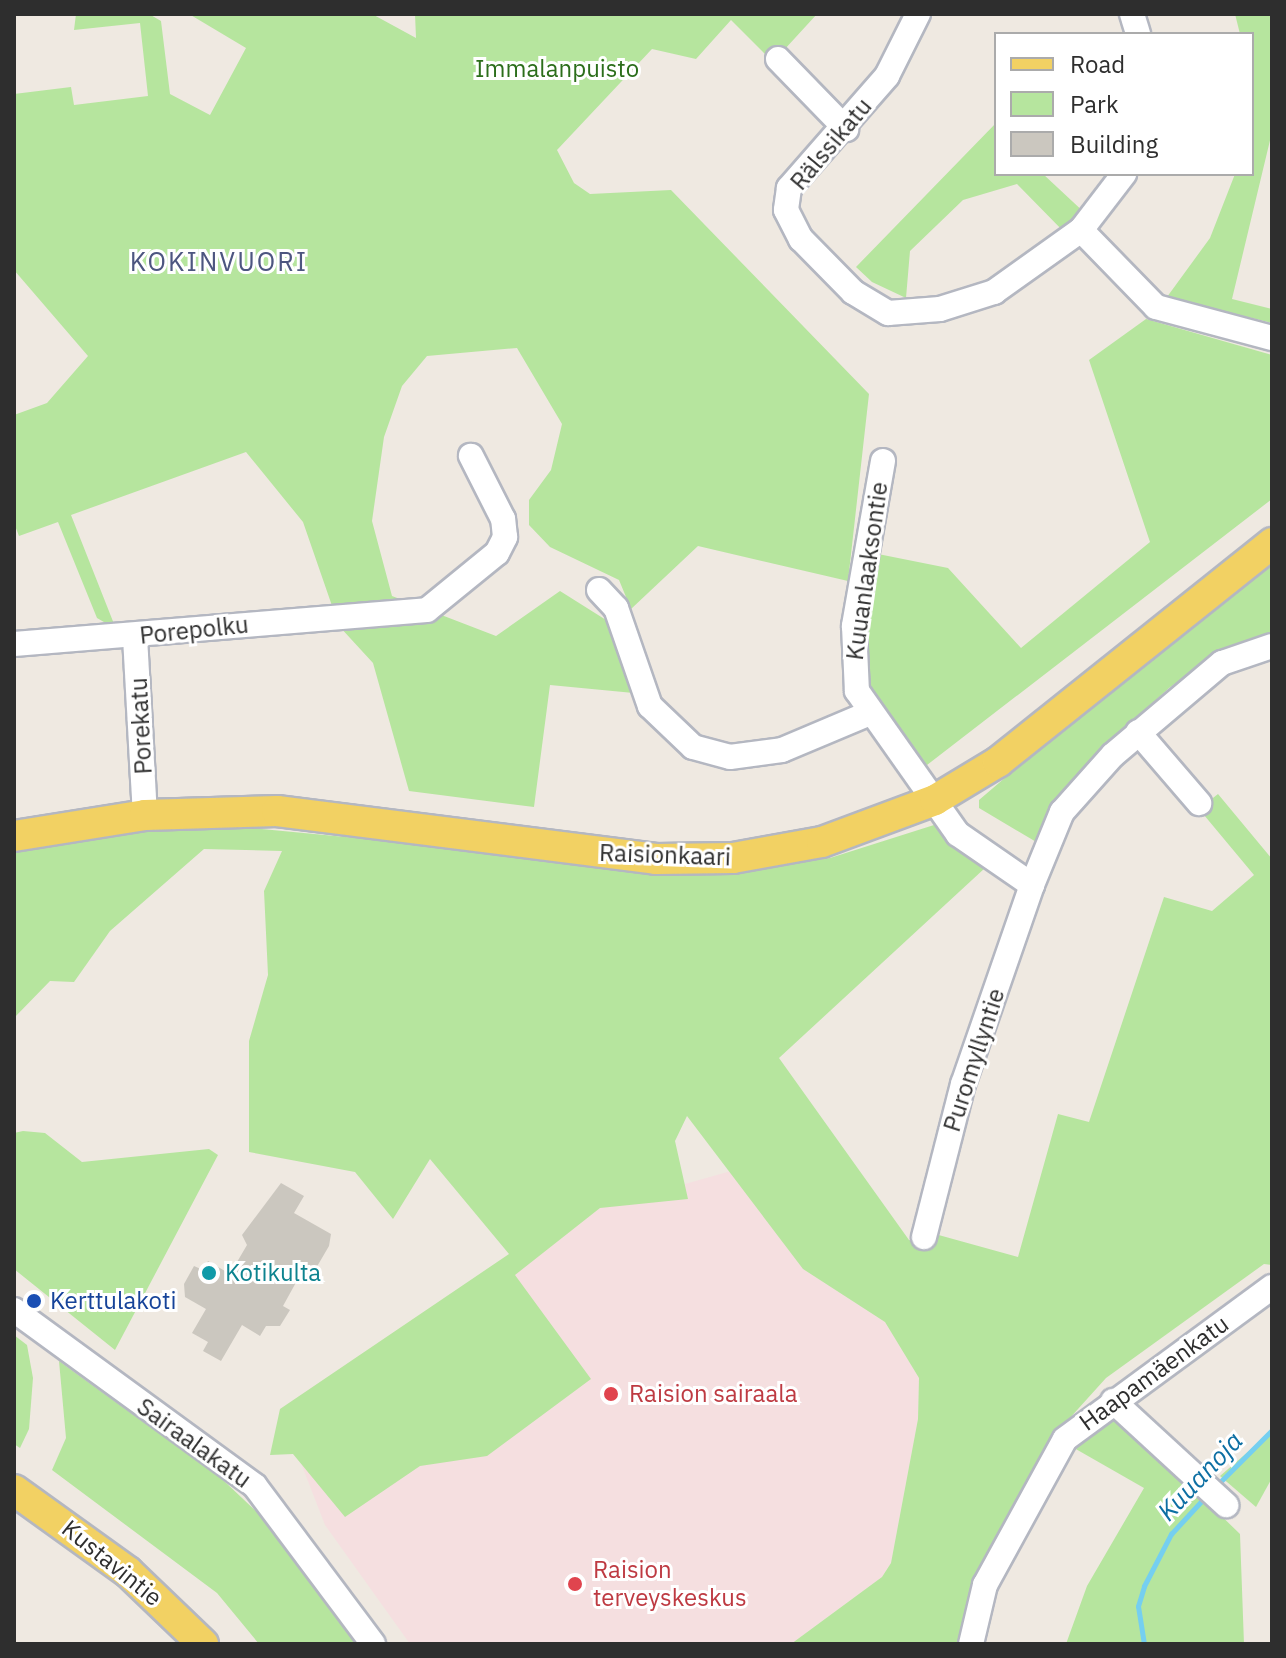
<!DOCTYPE html>
<meta charset="utf-8">
<style>
body{margin:0}
#map{position:relative;width:1286px;height:1658px;overflow:hidden;background:#efe9e1;font-family:"IBM Plex Sans",sans-serif}
div>[style]{position:absolute}
.medical>*{inset:0;background:#f5dfe0}
.green>*{inset:0;background:#b6e59e}
.stream>*{height:5px;margin:-2.5px;padding:0 2.5px;transform-origin:2.5px;border-radius:2.5px;background:#75cff0}
.building>*{inset:0;background:#cbc7bf}
.roads{filter:drop-shadow(2px 0 #b4b7c1) drop-shadow(-2px 0 #b4b7c1) drop-shadow(0 2px #b4b7c1) drop-shadow(0 -2px #b4b7c1)}
.minor>*{height:24px;margin:-12px;padding:0 12px;transform-origin:12px;border-radius:12px;background:#fff}
.major>*{height:30px;margin:-15px;padding:0 15px;transform-origin:15px;border-radius:15px;background:#f2d163}
.dots>*{width:22px;height:22px;translate:-50% -50%;box-sizing:border-box;border:4px solid #fff;border-radius:50%}
span{translate:-50% -50%;white-space:nowrap;text-align:center;line-height:1.15;-webkit-text-stroke:6px #fff;paint-order:stroke}
.park-label{font-size:24px;color:#2c6e1b}
.street-label{font-size:24px;color:#2e2e2e}
.culture-label{font-size:24px;color:#0d838f}
.left{translate:0 -50%;text-align:left}
.transit-label{font-size:24px;color:#164399}
.health-label{font-size:24px;color:#be3a42}
.neighbourhood-label{font-size:26px;color:#4d5680;letter-spacing:2px}
.water-label{font-size:26px;color:#0d6fa3;font-style:italic}
.frame{position:absolute;inset:0;border:16px solid #2e2e2e;pointer-events:none}
.legend{position:absolute;left:994px;top:32px;width:260px;height:144px;box-sizing:border-box;background:#fff;border:2px solid #ababab;margin:0;padding:10px 14px;list-style:none;font-size:24px;color:#2e2e2e}
.legend li{display:flex;align-items:center;gap:16px;height:40px}
.legend b{width:40px;border:2px solid #ababab}
</style>
<div id="map">
<div class="medical">
<div style="clip-path:polygon(731px 1171px,803px 1269px,885px 1322px,919px 1378px,918px 1419px,891px 1563px,882px 1577px,791px 1644px,410px 1644px,325px 1525px,280px 1409px,510px 1254px,600px 1208px)"></div>
</div>
<div class="green">
<div style="clip-path:polygon(76px 14px,149px 14px,161px 21px,170px 94px,210px 115px,246px 48px,189px 14px,372px 14px,416px 38px,415px 14px,817px 14px,773px 62px,731px 20px,696px 59px,652px 49px,557px 150px,574px 183px,590px 194px,671px 190px,869px 394px,848px 581px,698px 546px,631px 609px,619px 580px,550px 547px,529px 525px,529px 500px,551px 470px,562px 424px,517px 348px,427px 356px,402px 386px,384px 437px,372px 521px,392px 596px,496px 636px,560px 591px,614px 625px,644px 694px,550px 685px,534px 807px,409px 791px,373px 663px,339px 626px,303px 522px,246px 452px,71px 515px,116px 629px,97px 618px,58px 522px,19px 536px,14px 523px,14px 415px,47px 403px,88px 356px,14px 270px,14px 94px,71px 87px,74px 105px,148px 96px,140px 23px,74px 30px)"></div>
<div style="clip-path:polygon(1235px 14px,1272px 14px,1272px 132px,1232px 299px,1272px 309px,1272px 323px,1167px 297px,1210px 238px,1235px 174px,1252px 174px,1252px 34px,1240px 34px)"></div>
<div style="clip-path:polygon(996px 123px,996px 174px,1043px 174px,1087px 215px,1068px 236px,1017px 184px,963px 200px,910px 251px,906px 298px,872px 282px,856px 267px)"></div>
<div style="clip-path:polygon(1146px 319px,1272px 355px,1272px 499px,927px 765px,871px 700px,860px 642px,878px 554px,948px 568px,1021px 648px,1150px 542px,1089px 360px)"></div>
<div style="clip-path:polygon(1272px 559px,1272px 634px,1217px 653px,1169px 688px,1108px 744px,1038px 843px,979px 808px,979px 800px,1013px 771px)"></div>
<div style="clip-path:polygon(1218px 794px,1272px 859px,1272px 1265px,1264px 1264px,1106px 1378px,1050px 1440px,987px 1553px,959px 1644px,791px 1644px,882px 1577px,891px 1563px,918px 1419px,919px 1378px,885px 1322px,803px 1269px,687px 1116px,675px 1141px,688px 1199px,600px 1208px,515px 1275px,591px 1379px,487px 1456px,420px 1466px,345px 1517px,293px 1454px,270px 1455px,280px 1409px,509px 1254px,430px 1159px,393px 1219px,355px 1172px,249px 1152px,249px 1041px,268px 975px,264px 891px,282px 851px,204px 849px,110px 931px,74px 982px,50px 981px,14px 1018px,14px 851px,100px 835px,221px 825px,723px 873px,830px 858px,934px 825px,985px 868px,779px 1058px,909px 1240px,932px 1247px,935px 1234px,1018px 1257px,1058px 1114px,1089px 1122px,1164px 897px,1212px 911px,1254px 875px,1199px 809px)"></div>
<div style="clip-path:polygon(23px 1131px,45px 1133px,82px 1162px,209px 1149px,218px 1155px,115px 1350px,14px 1269px,14px 1133px)"></div>
<div style="clip-path:polygon(14px 1335px,27px 1345px,33px 1378px,29px 1429px,20px 1448px,14px 1444px)"></div>
<div style="clip-path:polygon(59px 1361px,222px 1479px,259px 1514px,359px 1644px,259px 1644px,217px 1593px,52px 1470px,66px 1438px)"></div>
<div style="clip-path:polygon(1112px 1410px,1240px 1534px,1244px 1644px,1066px 1644px,1087px 1586px,1144px 1488px,1074px 1448px)"></div>
<div style="clip-path:polygon(1272px 1431px,1272px 1478px,1256px 1507px,1220px 1476px)"></div>
</div>
<div class="stream">
<div style="left:1217px;top:1485px;width:78px;rotate:-45deg"></div>
<div style="left:1144px;top:1644px;width:38px;rotate:-99deg"></div>
<div style="left:1138px;top:1606px;width:21px;rotate:-73deg"></div>
<div style="left:1144px;top:1586px;width:59px;rotate:-62.6deg"></div>
<div style="left:1171px;top:1534px;width:53px;rotate:-47.3deg"></div>
</div>
<div class="building">
<div style="clip-path:polygon(281px 1183px,304px 1196px,294px 1213px,331px 1234px,329px 1246px,308px 1282px,299px 1277px,283px 1306px,290px 1310px,280px 1326px,266px 1326px,260px 1336px,242px 1325px,221px 1361px,203px 1351px,208px 1342px,192px 1333px,206px 1309px,185px 1297px,184px 1284px,194px 1266px,203px 1270px,208px 1261px,230px 1274px,247px 1245px,242px 1235px)"></div>
</div>
<div class="roads">
<div class="minor">
<div style="left:918px;top:14px;width:69px;rotate:116.6deg"></div>
<div style="left:887px;top:76px;width:149px;rotate:131.2deg"></div>
<div style="left:789px;top:188px;width:22px;rotate:98deg"></div>
<div style="left:786px;top:210px;width:33px;rotate:63deg"></div>
<div style="left:801px;top:239px;width:74px;rotate:45.5deg"></div>
<div style="left:853px;top:292px;width:41px;rotate:31deg"></div>
<div style="left:888px;top:313px;width:52px;rotate:-4.4deg"></div>
<div style="left:940px;top:309px;width:57px;rotate:-17.5deg"></div>
<div style="left:994px;top:292px;width:107px;rotate:-35.5deg"></div>
<div style="left:1081px;top:230px;width:71px;rotate:-52.5deg"></div>
<div style="left:1132px;top:14px;width:21px;rotate:73deg"></div>
<div style="left:778px;top:59px;width:98px;rotate:45.8deg"></div>
<div style="left:1081px;top:230px;width:107px;rotate:45.8deg"></div>
<div style="left:1156px;top:307px;width:120px;rotate:15deg"></div>
<div style="left:883px;top:461px;width:168px;rotate:100deg"></div>
<div style="left:854px;top:626px;width:65px;rotate:87.4deg"></div>
<div style="left:857px;top:691px;width:175px;rotate:54.8deg"></div>
<div style="left:958px;top:834px;width:90px;rotate:34.6deg"></div>
<div style="left:1032px;top:885px;width:211px;rotate:109.1deg"></div>
<div style="left:963px;top:1084px;width:158px;rotate:104.3deg"></div>
<div style="left:599px;top:590px;width:25px;rotate:47deg"></div>
<div style="left:616px;top:608px;width:104px;rotate:70.9deg"></div>
<div style="left:650px;top:706px;width:59px;rotate:43.6deg"></div>
<div style="left:693px;top:747px;width:38px;rotate:15deg"></div>
<div style="left:730px;top:757px;width:52px;rotate:-7.7deg"></div>
<div style="left:782px;top:750px;width:95px;rotate:-22.8deg"></div>
<div style="left:135px;top:637px;width:178px;rotate:86.8deg"></div>
<div style="left:14px;top:644px;width:414px;rotate:-4.7deg"></div>
<div style="left:427px;top:610px;width:90px;rotate:-39.2deg"></div>
<div style="left:497px;top:553px;width:18px;rotate:-63deg"></div>
<div style="left:505px;top:537px;width:18px;rotate:-96deg"></div>
<div style="left:503px;top:519px;width:71px;rotate:-116.9deg"></div>
<div style="left:1138px;top:732px;width:94px;rotate:49.3deg"></div>
<div style="left:1032px;top:885px;width:79px;rotate:-67.7deg"></div>
<div style="left:1062px;top:812px;width:76px;rotate:-48.2deg"></div>
<div style="left:1113px;top:755px;width:143px;rotate:-40.2deg"></div>
<div style="left:1222px;top:663px;width:53px;rotate:-18.8deg"></div>
<div style="left:14px;top:1310px;width:298px;rotate:36.1deg"></div>
<div style="left:255px;top:1486px;width:197px;rotate:53.2deg"></div>
<div style="left:1113px;top:1401px;width:154px;rotate:42.6deg"></div>
<div style="left:971px;top:1644px;width:61px;rotate:-76.7deg"></div>
<div style="left:985px;top:1585px;width:166px;rotate:-61.3deg"></div>
<div style="left:1065px;top:1439px;width:257px;rotate:-36.3deg"></div>
</div>
<div class="major">
<div style="left:14px;top:836px;width:133px;rotate:-9.1deg"></div>
<div style="left:145px;top:815px;width:132px;rotate:-1.7deg"></div>
<div style="left:277px;top:811px;width:382px;rotate:7.2deg"></div>
<div style="left:656px;top:859px;width:77px;rotate:-0.7deg"></div>
<div style="left:733px;top:858px;width:90px;rotate:-10.2deg"></div>
<div style="left:822px;top:842px;width:121px;rotate:-20.4deg"></div>
<div style="left:935px;top:800px;width:74px;rotate:-31.1deg"></div>
<div style="left:998px;top:762px;width:351px;rotate:-38.6deg"></div>
<div style="left:14px;top:1490px;width:140px;rotate:35.7deg"></div>
<div style="left:128px;top:1572px;width:104px;rotate:43.8deg"></div>
</div>
</div>
<div class="dots">
<div style="left:209px;top:1273px;background:#0f9aa8"></div>
<div style="left:34px;top:1301px;background:#1a4fb4"></div>
<div style="left:611px;top:1394px;background:#e0444e"></div>
<div style="left:575px;top:1584px;background:#e0444e"></div>
</div>
<div class="park-label">
<span style="left:557px;top:69px">Immalanpuisto</span>
</div>
<div class="street-label">
<span style="left:831px;top:144px;rotate:-50deg">Rälssikatu</span>
<span style="left:867px;top:571px;rotate:-82deg">Kuuanlaaksontie</span>
<span style="left:194px;top:630px;rotate:-6deg">Porepolku</span>
<span style="left:141px;top:726px;rotate:-93deg">Porekatu</span>
<span style="left:665px;top:855px;rotate:2deg">Raisionkaari</span>
<span style="left:974px;top:1060px;rotate:-72deg">Puromyllyntie</span>
<span style="left:1154px;top:1373px;rotate:-36deg">Haapamäenkatu</span>
<span style="left:194px;top:1443px;rotate:36deg">Sairaalakatu</span>
<span style="left:112px;top:1563px;rotate:39deg">Kustavintie</span>
</div>
<div class="culture-label">
<span class="left" style="left:225px;top:1273px">Kotikulta</span>
</div>
<div class="transit-label">
<span class="left" style="left:50px;top:1301px">Kerttulakoti</span>
</div>
<div class="health-label">
<span class="left" style="left:629px;top:1394px">Raision sairaala</span>
<span class="left" style="left:593px;top:1584px">Raision<br>terveyskeskus</span>
</div>
<div class="neighbourhood-label">
<span style="left:219px;top:262px">KOKINVUORI</span>
</div>
<div class="water-label">
<span style="left:1200px;top:1476px;rotate:-47deg">Kuuanoja</span>
</div>
<div class="frame"></div>
<ul class="legend">
<li><b style="height:10px;background:#f2d163"></b>Road</li>
<li><b style="height:22px;background:#b6e59e"></b>Park</li>
<li><b style="height:22px;background:#cbc7bf"></b>Building</li>
</ul>
</div>
